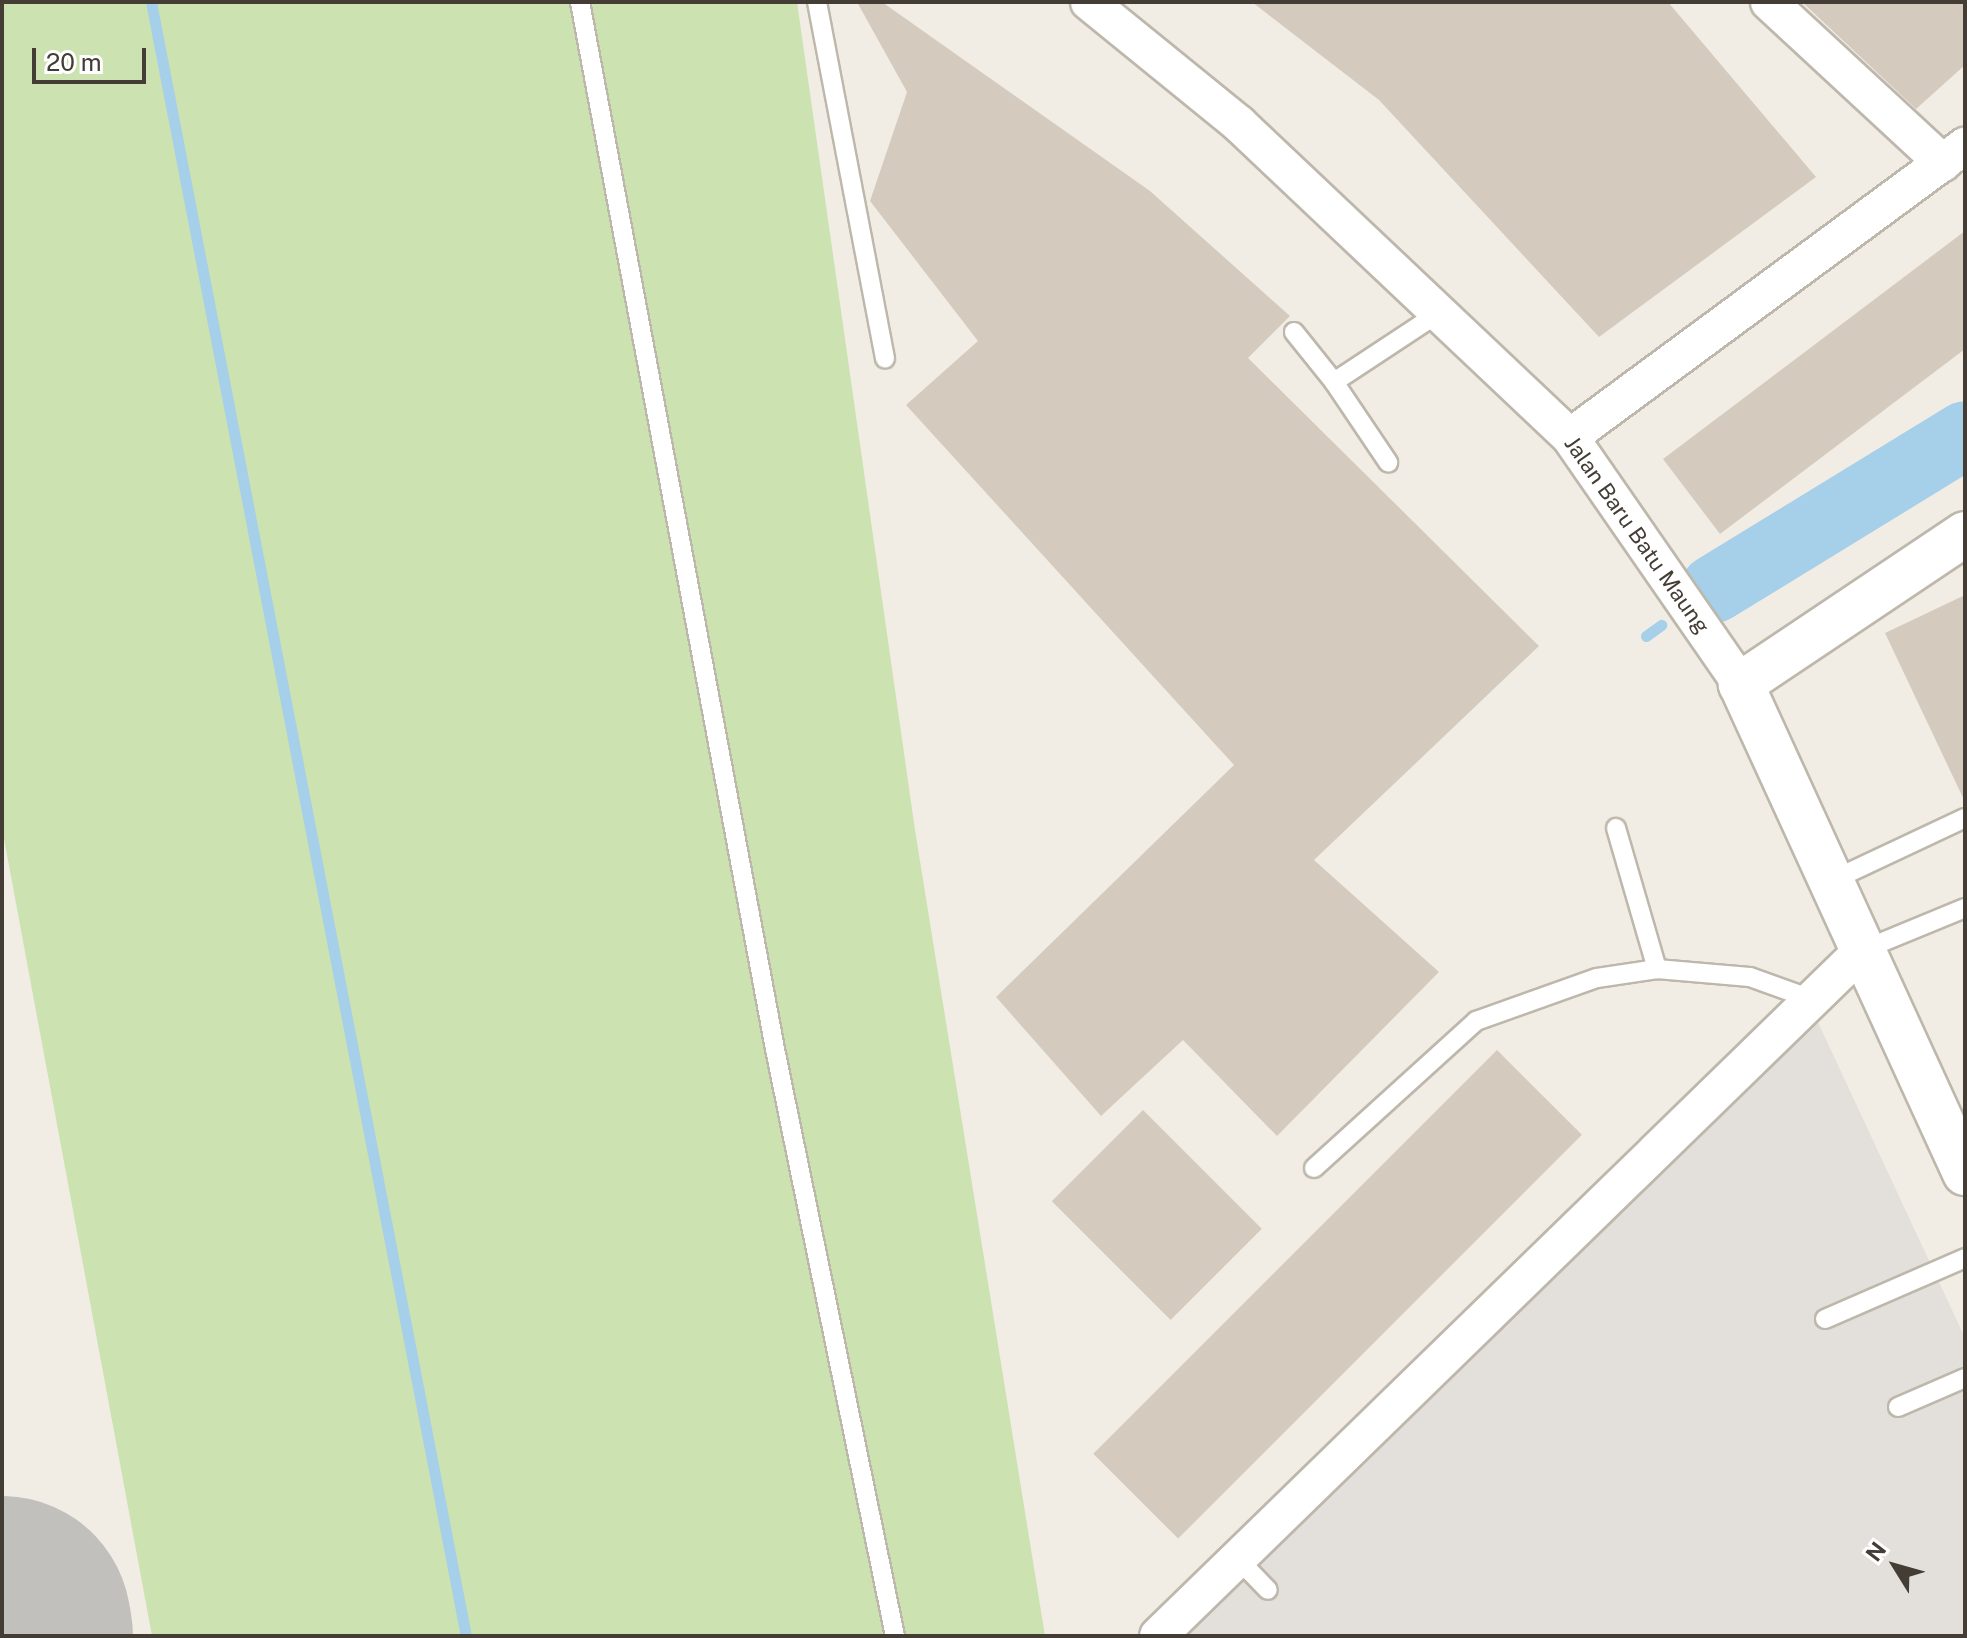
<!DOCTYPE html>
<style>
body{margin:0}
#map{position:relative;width:1967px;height:1638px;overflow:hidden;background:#f1ede5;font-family:"Public Sans",sans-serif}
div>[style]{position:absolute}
.industrial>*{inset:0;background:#e3dfda}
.green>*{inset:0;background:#cde2b1}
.stream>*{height:11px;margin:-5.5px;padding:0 5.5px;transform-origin:5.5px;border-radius:5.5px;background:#a6cfe9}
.river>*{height:68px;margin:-34px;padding:0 34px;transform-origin:34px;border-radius:34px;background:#a6cfe9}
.runway>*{height:258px;margin:-129px;padding:0 129px;transform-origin:129px;border-radius:129px;background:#c2c0bc}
.building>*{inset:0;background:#d4cbbe;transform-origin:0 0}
.roads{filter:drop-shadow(2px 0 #beb7ab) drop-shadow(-2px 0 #beb7ab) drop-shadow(0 2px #beb7ab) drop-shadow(0 -2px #beb7ab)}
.service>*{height:18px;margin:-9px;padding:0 9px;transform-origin:9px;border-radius:9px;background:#fff}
.minor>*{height:36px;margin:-18px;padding:0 18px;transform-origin:18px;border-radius:18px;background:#fff}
.tertiary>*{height:44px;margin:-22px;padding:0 22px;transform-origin:22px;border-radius:22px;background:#fff}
span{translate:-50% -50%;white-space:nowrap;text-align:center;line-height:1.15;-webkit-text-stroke:6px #fff;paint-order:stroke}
.street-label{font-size:22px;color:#433d35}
.frame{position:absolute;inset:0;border:4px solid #433d35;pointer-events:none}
.north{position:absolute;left:1855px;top:1526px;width:80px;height:80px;-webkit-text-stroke:6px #fff;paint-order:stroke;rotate:307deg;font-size:22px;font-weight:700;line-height:32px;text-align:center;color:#433d35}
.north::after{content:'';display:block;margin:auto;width:28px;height:36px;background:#433d35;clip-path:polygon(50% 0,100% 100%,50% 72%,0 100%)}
.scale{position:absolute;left:32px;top:48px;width:114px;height:36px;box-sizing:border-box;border:4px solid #433d35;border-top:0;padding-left:10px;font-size:24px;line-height:28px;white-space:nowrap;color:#433d35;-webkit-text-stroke:6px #fff;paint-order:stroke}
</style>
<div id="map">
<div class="industrial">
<div style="clip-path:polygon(1816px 1018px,1965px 1338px,1965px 1636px,1178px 1636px)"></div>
</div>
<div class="green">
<div style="clip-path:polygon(2px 2px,797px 2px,915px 830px,1045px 1636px,152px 1636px,2px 828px)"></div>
</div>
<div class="stream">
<div style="left:151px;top:2px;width:1664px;rotate:79.09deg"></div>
<div style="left:1646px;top:636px;width:19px;rotate:-36deg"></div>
</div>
<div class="river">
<div style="left:1714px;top:589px;width:294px;rotate:-31.5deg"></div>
</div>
<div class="runway">
<div style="left:2px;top:1625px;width:11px;rotate:80deg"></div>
</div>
<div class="building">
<div style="clip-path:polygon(857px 2px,882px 2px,1150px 191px,1290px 316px,1248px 358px,1539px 646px,1314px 860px,1439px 972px,1277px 1136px,1183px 1040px,1101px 1116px,996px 997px,1234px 765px,906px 405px,978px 341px,870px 201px,907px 92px)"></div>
<div style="clip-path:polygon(1252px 2px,1668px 2px,1816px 177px,1599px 337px,1379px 100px)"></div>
<div style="clip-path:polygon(1802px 2px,1965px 2px,1965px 65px,1916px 109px)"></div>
<div style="clip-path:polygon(1965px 231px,1965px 349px,1720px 534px,1663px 459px)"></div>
<div style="clip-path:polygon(1965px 595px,1965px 802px,1885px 633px)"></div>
<div style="left:1497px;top:1050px;width:120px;height:571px;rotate:45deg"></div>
<div style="left:1143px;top:1110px;width:168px;height:129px;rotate:45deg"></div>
</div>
<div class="roads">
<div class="service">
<div style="left:580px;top:2px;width:1065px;rotate:79.45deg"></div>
<div style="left:775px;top:1049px;width:599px;rotate:78.45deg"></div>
<div style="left:817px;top:2px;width:363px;rotate:79.2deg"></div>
<div style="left:1294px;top:332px;width:64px;rotate:51.3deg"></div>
<div style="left:1334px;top:382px;width:123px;rotate:-33.4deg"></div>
<div style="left:1334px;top:382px;width:97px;rotate:56deg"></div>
<div style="left:1616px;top:828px;width:147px;rotate:73.8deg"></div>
<div style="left:1831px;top:881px;width:148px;rotate:-25.2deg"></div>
<div style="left:1863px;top:950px;width:110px;rotate:-22.4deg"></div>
<div style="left:1314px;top:1168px;width:219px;rotate:-42.2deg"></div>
<div style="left:1476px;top:1021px;width:128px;rotate:-19.6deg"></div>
<div style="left:1597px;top:978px;width:61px;rotate:-8.5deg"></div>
<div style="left:1657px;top:969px;width:93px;rotate:4.9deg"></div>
<div style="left:1750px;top:977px;width:65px;rotate:19.8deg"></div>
<div style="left:1825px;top:1319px;width:153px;rotate:-23.5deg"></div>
<div style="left:1898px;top:1407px;width:73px;rotate:-23.4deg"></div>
<div style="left:1235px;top:1556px;width:47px;rotate:45.9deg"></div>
</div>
<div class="minor">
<div style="left:1089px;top:2px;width:193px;rotate:39.1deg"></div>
<div style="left:1239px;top:124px;width:456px;rotate:43.4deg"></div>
<div style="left:1570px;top:437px;width:300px;rotate:55.3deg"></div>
<div style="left:1769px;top:2px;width:237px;rotate:42.8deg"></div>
<div style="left:1570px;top:437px;width:491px;rotate:-36.4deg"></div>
<div style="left:1158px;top:1636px;width:984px;rotate:-44.22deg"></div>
</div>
<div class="tertiary">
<div style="left:1965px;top:534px;width:270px;rotate:146.2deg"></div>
<div style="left:1741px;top:684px;width:538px;rotate:65.39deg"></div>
</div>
</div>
<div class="street-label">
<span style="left:1637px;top:535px;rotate:55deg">Jalan Baru Batu Maung</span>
</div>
<div class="frame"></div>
<div class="north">N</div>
<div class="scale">20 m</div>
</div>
